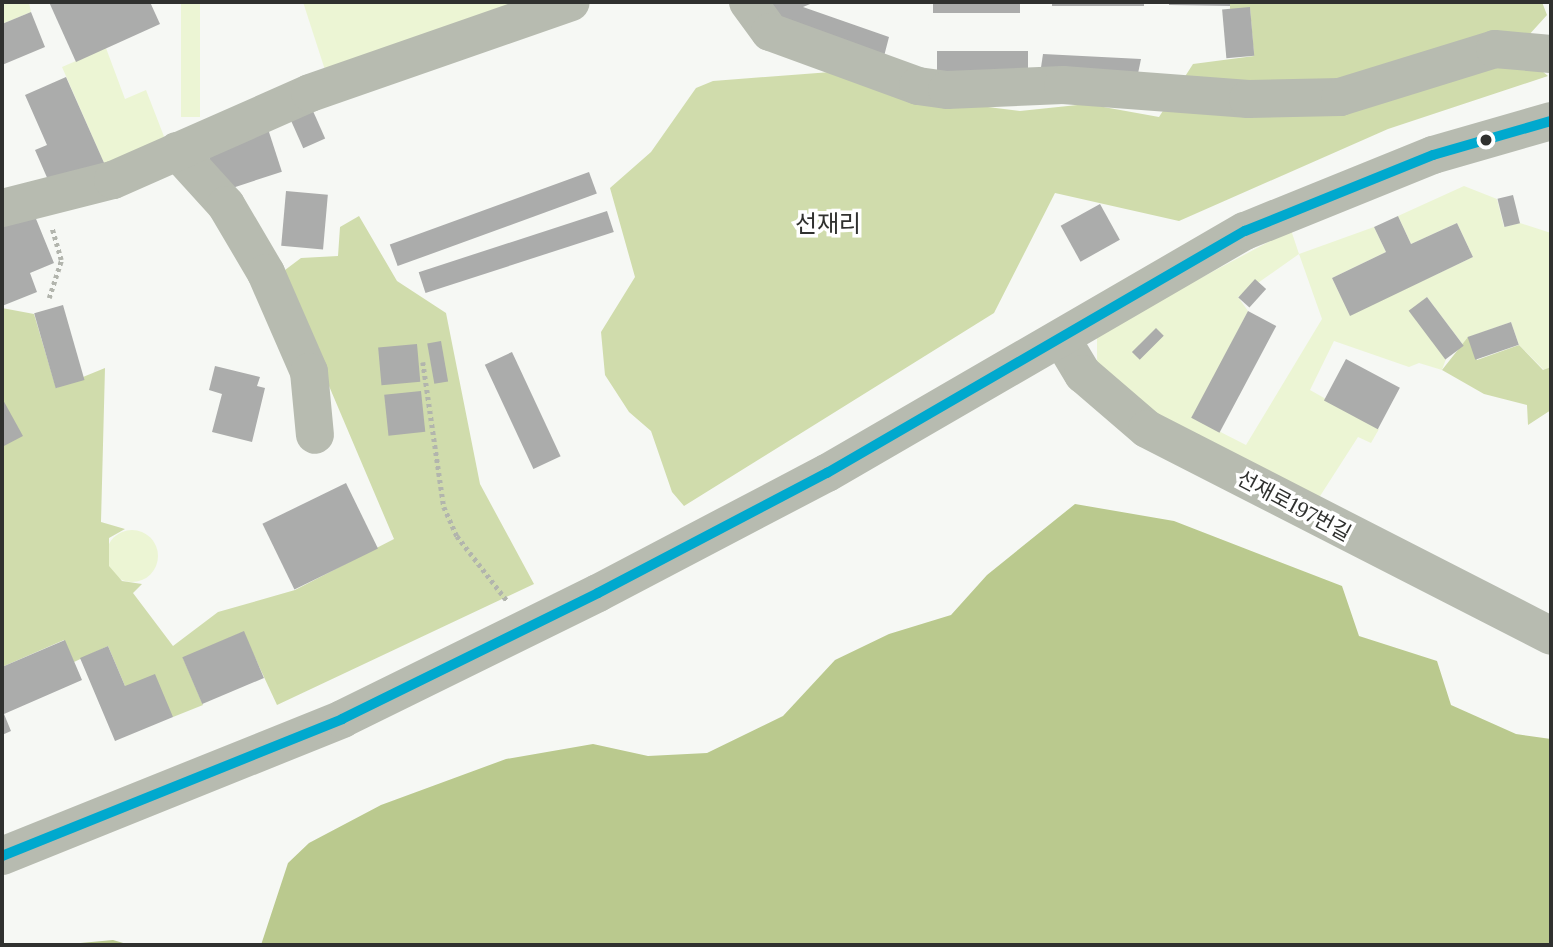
<!DOCTYPE html>
<meta charset="utf-8">
<style>
body{margin:0}
#map{position:relative;width:1553px;height:947px;overflow:hidden;background:#f6f8f4;font-family:Lora,"Noto Sans KR",serif}
div>[style]{position:absolute}
.green>*{inset:0;background:#ecf5d4;transform-origin:0 0}
.round{border-radius:50%}
.forest>*{inset:0;background:#d0dcac}
.water>*{inset:0;background:#bac98e}
.building>*{inset:0;background:#abacab;transform-origin:0 0}
.path>*{height:4.5px;margin-top:-2.25px;transform-origin:0;background:repeating-linear-gradient(90deg,#b2b5ad 0 3.5px,transparent 0 7px)}
.minor>*{height:38px;margin:-19px;padding:0 19px;transform-origin:19px;border-radius:19px;background:#b7bbb0}
.bus-1>*{height:10px;margin:-5px;padding:0 5px;transform-origin:5px;border-radius:5px;background:#00a9ce}
.dots>*{width:19px;height:19px;translate:-50% -50%;box-sizing:border-box;border:4px solid #fff;border-radius:50%}
span{translate:-50% -50%;white-space:nowrap;text-align:center;line-height:1.15;-webkit-text-stroke:7px #fff;paint-order:stroke}
.street-label{font-size:21px;color:#30312f}
.quarter-label{font-size:24px;color:#30312f}
.frame{position:absolute;inset:0;border:4px solid #30312f;pointer-events:none}
</style>
<div id="map">
<div class="green">
<div style="clip-path:polygon(2px 2px,29px 3px,31px 12px,2px 24px)"></div>
<div style="left:181px;top:2px;width:19px;height:115px"></div>
<div style="clip-path:polygon(303px 2px,539px 2px,326px 73px)"></div>
<div style="clip-path:polygon(106px 48px,125px 99px,146px 90px,165px 139px,107px 170px,62px 67px)"></div>
<div style="clip-path:polygon(evenodd,1464px 186px,1497px 199px,1504px 227px,1520px 223px,1551px 233px,1551px 367px,1544px 370px,1519px 345px,1511px 322px,1469px 337px,1464px 346px,1427px 297px,1410px 311px,1446px 359px,1442px 370px,1419px 363px,1409px 367px,1334px 341px,1310px 390px,1379px 429px,1371px 443px,1358px 437px,1313px 507px,1172px 431px,1097px 362px,1097px 333px,1291px 230px,1299px 254px,1374px 227px,1386px 252px,1332px 278px,1350px 315px,1473px 257px,1457px 223px,1411px 244px,1398px 216px,1464px 186px,1299px 254px,1322px 319px,1246px 445px,1193px 418px,1248px 311px,1238px 297px,1299px 254px)"></div>
<div class="round" style="left:106px;top:530px;width:52px;height:52px"></div>
</div>
<div class="forest">
<div style="clip-path:polygon(1230px 2px,1542px 2px,1547px 15px,1528px 36px,1524px 56px,1548px 76px,1388px 129px,1179px 221px,1055px 193px,994px 313px,684px 506px,672px 492px,651px 431px,629px 412px,605px 375px,601px 332px,635px 277px,610px 188px,651px 152px,696px 88px,713px 81px,844px 71px,932px 100px,1020px 111px,1087px 104px,1159px 117px,1193px 64px,1254px 56px,1250px 8px,1230px 10px)"></div>
<div style="clip-path:polygon(359px 216px,397px 281px,446px 313px,480px 484px,534px 584px,277px 705px,243px 632px,183px 658px,203px 705px,173px 717px,125px 686px,108px 646px,74px 662px,64px 640px,2px 667px,2px 308px,34px 314px,56px 388px,105px 368px,101px 522px,125px 529px,109px 538px,109px 566px,122px 581px,142px 584px,133px 593px,173px 646px,218px 612px,295px 590px,394px 539px,281px 273px,301px 258px,338px 256px,340px 227px)"></div>
<div style="clip-path:polygon(1468px 337px,1477px 360px,1519px 345px,1543px 370px,1551px 367px,1551px 410px,1528px 425px,1527px 405px,1484px 394px,1442px 370px)"></div>
</div>
<div class="water">
<div style="clip-path:polygon(1075px 504px,1174px 521px,1342px 586px,1359px 636px,1437px 661px,1451px 705px,1516px 734px,1551px 739px,1551px 945px,261px 945px,288px 863px,309px 843px,381px 805px,506px 759px,593px 744px,648px 756px,707px 753px,783px 716px,835px 660px,889px 634px,951px 615px,987px 575px)"></div>
<div style="clip-path:polygon(113px 940px,130px 945px,59px 945px)"></div>
</div>
<div class="building">
<div style="clip-path:polygon(49px 2px,150px 2px,160px 24px,76px 62px)"></div>
<div style="clip-path:polygon(769px 2px,815px 2px,803px 7px,889px 37px,882px 64px,772px 19px)"></div>
<div style="left:933px;top:2px;width:87px;height:11px"></div>
<div style="left:1052px;top:2px;width:92px;height:4px"></div>
<div style="clip-path:polygon(1169px 2px,1230px 2px,1230px 6px,1169px 5px)"></div>
<div style="left:1250px;top:7px;width:49px;height:28px;rotate:85deg"></div>
<div style="clip-path:polygon(31px 12px,45px 47px,2px 65px,2px 24px)"></div>
<div style="left:1028px;top:51px;width:24px;height:91px;rotate:90deg"></div>
<div style="clip-path:polygon(1043px 54px,1141px 59px,1136px 83px,1040px 74px)"></div>
<div style="clip-path:polygon(66px 77px,105px 165px,52px 189px,35px 150px,47px 145px,25px 95px)"></div>
<div style="left:313px;top:111px;width:30px;height:24px;rotate:66deg"></div>
<div style="left:268px;top:129px;width:45px;height:65px;rotate:72deg"></div>
<div style="left:589px;top:172px;width:23px;height:212px;rotate:70deg"></div>
<div style="left:286px;top:191px;width:42px;height:55px;rotate:5deg"></div>
<div style="left:1513px;top:195px;width:29px;height:16px;rotate:76deg"></div>
<div style="left:1100px;top:204px;width:41px;height:45px;rotate:61deg"></div>
<div style="clip-path:polygon(32px 209px,54px 263px,30px 273px,37px 292px,2px 306px,2px 222px)"></div>
<div style="left:607px;top:211px;width:22px;height:198px;rotate:72deg"></div>
<div style="clip-path:polygon(1398px 216px,1411px 244px,1457px 223px,1473px 257px,1350px 316px,1332px 278px,1386px 252px,1374px 227px)"></div>
<div style="left:1255px;top:279px;width:15px;height:25px;rotate:42deg"></div>
<div style="left:1427px;top:297px;width:61px;height:23px;rotate:53deg"></div>
<div style="left:63px;top:305px;width:78px;height:30px;rotate:74deg"></div>
<div style="left:1248px;top:311px;width:32px;height:121px;rotate:28deg"></div>
<div style="left:1511px;top:322px;width:24px;height:46px;rotate:71deg"></div>
<div style="left:1156px;top:328px;width:11px;height:34px;rotate:45deg"></div>
<div style="left:441px;top:341px;width:41px;height:14px;rotate:80deg"></div>
<div style="left:417px;top:344px;width:38px;height:39px;rotate:85deg"></div>
<div style="left:512px;top:352px;width:115px;height:30px;rotate:65deg"></div>
<div style="left:1346px;top:359px;width:61px;height:47px;rotate:28deg"></div>
<div style="clip-path:polygon(215px 366px,260px 377px,257px 386px,265px 388px,252px 442px,212px 432px,222px 394px,209px 390px)"></div>
<div style="left:421px;top:391px;width:41px;height:37px;rotate:84deg"></div>
<div style="clip-path:polygon(2px 398px,23px 436px,2px 447px)"></div>
<div style="left:346px;top:483px;width:73px;height:93px;rotate:64deg"></div>
<div style="left:244px;top:631px;width:51px;height:67px;rotate:67deg"></div>
<div style="clip-path:polygon(65px 640px,82px 680px,4px 714px,11px 731px,2px 735px,2px 667px)"></div>
<div style="clip-path:polygon(108px 646px,125px 686px,155px 674px,173px 717px,115px 741px,80px 658px)"></div>
</div>
<div class="path">
<div style="left:49px;top:298px;width:40px;rotate:-72deg"></div>
<div style="left:61px;top:260px;width:32px;rotate:-106deg"></div>
<div style="left:423px;top:362px;width:147px;rotate:81.8deg"></div>
<div style="left:444px;top:507px;width:32px;rotate:66deg"></div>
<div style="left:457px;top:536px;width:83px;rotate:52.3deg"></div>
</div>
<div class="minor">
<div style="left:748px;top:2px;width:37px;rotate:54deg"></div>
<div style="left:770px;top:32px;width:158px;rotate:20deg"></div>
<div style="left:918px;top:86px;width:29px;rotate:8deg"></div>
<div style="left:947px;top:90px;width:116px;rotate:-2.5deg"></div>
<div style="left:1063px;top:85px;width:186px;rotate:4.3deg"></div>
<div style="left:1248px;top:99px;width:92px;rotate:-1.2deg"></div>
<div style="left:1340px;top:97px;width:162px;rotate:-17.2deg"></div>
<div style="left:1495px;top:49px;width:56px;rotate:5.1deg"></div>
<div style="left:177px;top:151px;width:73px;rotate:47.8deg"></div>
<div style="left:226px;top:205px;width:79px;rotate:59.5deg"></div>
<div style="left:266px;top:273px;width:108px;rotate:66.5deg"></div>
<div style="left:309px;top:372px;width:63px;rotate:84.6deg"></div>
<div style="left:2px;top:208px;width:114px;rotate:-14.2deg"></div>
<div style="left:113px;top:180px;width:215px;rotate:-23.8deg"></div>
<div style="left:310px;top:93px;width:276px;rotate:-19.2deg"></div>
<div style="left:1063px;top:341px;width:39px;rotate:59deg"></div>
<div style="left:1083px;top:374px;width:84px;rotate:40.7deg"></div>
<div style="left:1147px;top:429px;width:454px;rotate:27.1deg"></div>
<div style="left:2px;top:856px;width:367px;rotate:-21.9deg"></div>
<div style="left:342px;top:719px;width:285px;rotate:-26.2deg"></div>
<div style="left:598px;top:593px;width:259px;rotate:-27.7deg"></div>
<div style="left:827px;top:473px;width:483px;rotate:-30.1deg"></div>
<div style="left:1245px;top:231px;width:203px;rotate:-22deg"></div>
<div style="left:1433px;top:155px;width:123px;rotate:-16.1deg"></div>
</div>
<div class="bus-1">
<div style="left:2px;top:856px;width:367px;rotate:-21.9deg"></div>
<div style="left:342px;top:719px;width:285px;rotate:-26.2deg"></div>
<div style="left:598px;top:593px;width:259px;rotate:-27.7deg"></div>
<div style="left:827px;top:473px;width:483px;rotate:-30.1deg"></div>
<div style="left:1245px;top:231px;width:203px;rotate:-22deg"></div>
<div style="left:1433px;top:155px;width:123px;rotate:-16.1deg"></div>
</div>
<div class="dots">
<div style="left:1486px;top:140px;background:#30312f"></div>
</div>
<div class="street-label">
<span style="left:1294px;top:506px;rotate:28deg">선재로197번길</span>
</div>
<div class="quarter-label">
<span style="left:828px;top:224px">선재리</span>
</div>
<div class="frame"></div>
</div>
